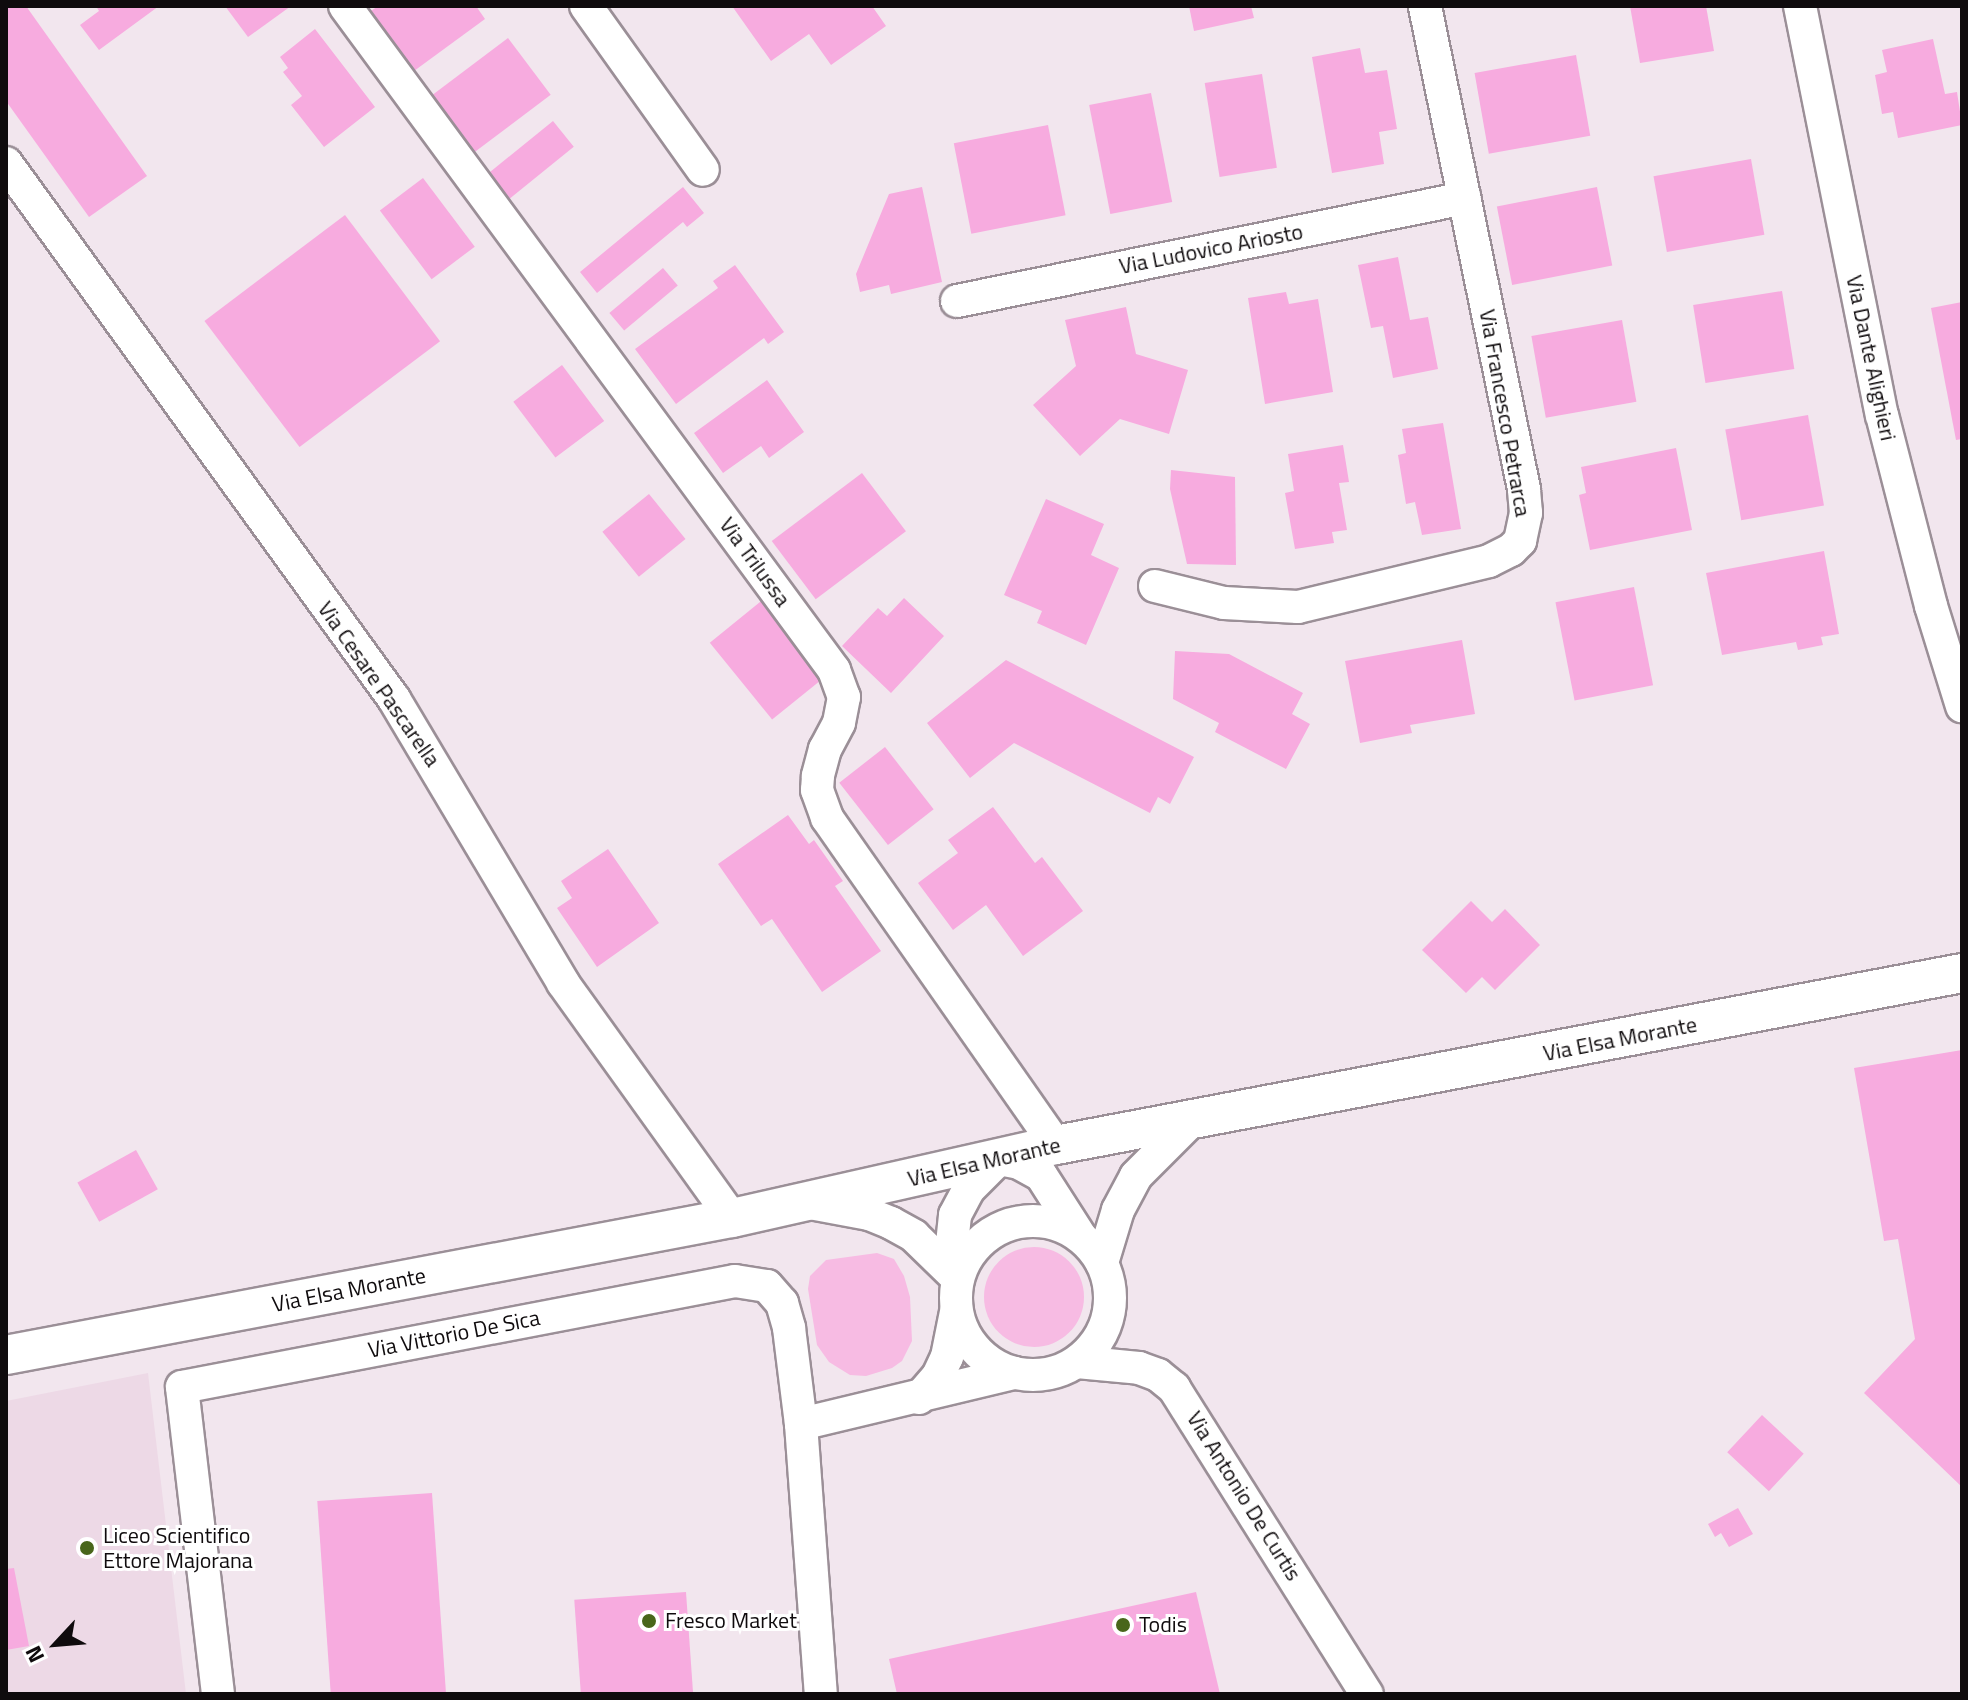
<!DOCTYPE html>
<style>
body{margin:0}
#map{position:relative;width:1968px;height:1700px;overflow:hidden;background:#f2e6ee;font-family:"Titillium Web",sans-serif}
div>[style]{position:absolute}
.built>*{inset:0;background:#edd9e6}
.green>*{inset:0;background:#f7bbe3}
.round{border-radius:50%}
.building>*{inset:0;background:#f7abdf;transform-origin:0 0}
.roads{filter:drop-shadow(2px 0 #9b8f97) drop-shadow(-2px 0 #9b8f97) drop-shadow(0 2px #9b8f97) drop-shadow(0 -2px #9b8f97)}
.minor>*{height:32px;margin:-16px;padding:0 16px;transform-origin:16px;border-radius:16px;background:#fff}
.minor>.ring{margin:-16px;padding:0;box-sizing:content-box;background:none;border:32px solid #fff;border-radius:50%}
.tertiary>*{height:38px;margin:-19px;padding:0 19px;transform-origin:19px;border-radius:19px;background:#fff}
.dots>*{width:22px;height:22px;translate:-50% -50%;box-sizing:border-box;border:4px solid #fff;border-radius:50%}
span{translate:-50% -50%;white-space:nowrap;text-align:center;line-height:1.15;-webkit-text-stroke:6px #fff;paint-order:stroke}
.street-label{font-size:22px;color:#0f0b0d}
.poi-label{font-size:22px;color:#0f0b0d}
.left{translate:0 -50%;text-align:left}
.frame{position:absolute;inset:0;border:8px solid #0f0b0d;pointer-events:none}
.north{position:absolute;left:16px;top:1604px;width:80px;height:80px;-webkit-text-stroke:6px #fff;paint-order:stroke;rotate:244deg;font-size:22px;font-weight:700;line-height:32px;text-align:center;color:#0f0b0d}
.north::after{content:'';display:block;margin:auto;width:28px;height:36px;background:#0f0b0d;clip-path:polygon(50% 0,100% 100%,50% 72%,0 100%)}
</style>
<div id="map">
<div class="built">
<div style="clip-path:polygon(148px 1373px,186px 1694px,6px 1694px,6px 1401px)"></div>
</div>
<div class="green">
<div class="round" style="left:984px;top:1247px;width:100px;height:100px"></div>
<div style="clip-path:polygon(877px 1253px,894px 1259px,904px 1276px,910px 1297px,912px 1341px,902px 1361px,892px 1368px,866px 1376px,850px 1375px,829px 1362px,817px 1345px,808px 1289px,810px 1276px,826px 1260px)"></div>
</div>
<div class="building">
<div style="clip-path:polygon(6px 6px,26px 6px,147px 176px,89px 217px,6px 101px)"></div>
<div style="clip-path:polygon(96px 6px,159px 6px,99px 50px,80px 25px,99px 11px)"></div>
<div style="clip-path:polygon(225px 6px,291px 6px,248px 37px)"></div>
<div style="clip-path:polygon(378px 6px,476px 6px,485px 19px,414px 71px,371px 11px)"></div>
<div style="clip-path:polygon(732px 6px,872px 6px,886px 26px,831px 65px,809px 34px,771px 61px)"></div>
<div style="clip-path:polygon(1189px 6px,1251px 6px,1254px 18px,1194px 31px)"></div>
<div style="clip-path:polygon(1630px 6px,1706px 6px,1714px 51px,1640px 63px)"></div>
<div style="clip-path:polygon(315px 29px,375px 107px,324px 147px,291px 105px,302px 96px,283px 72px,288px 68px,280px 57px)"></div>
<div style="left:508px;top:38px;width:71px;height:96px;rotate:53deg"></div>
<div style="clip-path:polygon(1933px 39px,1945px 94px,1957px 92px,1962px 125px,1898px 138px,1893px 112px,1882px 114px,1875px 75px,1887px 72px,1882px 50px)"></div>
<div style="clip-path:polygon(1360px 48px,1365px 73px,1387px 70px,1397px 129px,1379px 132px,1384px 164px,1332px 173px,1312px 57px)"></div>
<div style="left:1576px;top:55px;width:82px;height:103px;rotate:80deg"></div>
<div style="left:1262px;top:74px;width:95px;height:58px;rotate:81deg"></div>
<div style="left:1151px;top:93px;width:111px;height:63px;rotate:79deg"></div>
<div style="left:553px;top:121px;width:33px;height:83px;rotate:51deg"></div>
<div style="left:1048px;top:125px;width:92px;height:96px;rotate:79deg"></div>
<div style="left:1751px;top:159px;width:77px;height:99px;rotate:80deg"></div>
<div style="left:423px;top:178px;width:86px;height:54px;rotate:53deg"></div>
<div style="clip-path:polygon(683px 187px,704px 213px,687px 227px,683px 222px,597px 293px,580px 272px)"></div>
<div style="clip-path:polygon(922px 187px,942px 282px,891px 294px,889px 285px,860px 292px,856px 274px,889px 194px)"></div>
<div style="left:1597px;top:187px;width:80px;height:102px;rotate:79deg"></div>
<div style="left:345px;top:215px;width:158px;height:176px;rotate:53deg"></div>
<div style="clip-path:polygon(1398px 257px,1410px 320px,1428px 317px,1438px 369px,1393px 378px,1383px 326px,1371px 328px,1358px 265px)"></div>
<div style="clip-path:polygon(735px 265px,784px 332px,768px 344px,764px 338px,676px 404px,635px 349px,718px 288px,713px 281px)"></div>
<div style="left:663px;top:268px;width:23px;height:70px;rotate:50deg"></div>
<div style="left:1782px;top:291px;width:79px;height:90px;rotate:81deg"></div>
<div style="clip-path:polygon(1286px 292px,1289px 304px,1318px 299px,1333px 392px,1265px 404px,1248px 298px)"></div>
<div style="clip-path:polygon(1962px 302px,1962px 439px,1956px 440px,1931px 308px)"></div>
<div style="clip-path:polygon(1126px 307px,1136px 354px,1188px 370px,1169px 434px,1120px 419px,1080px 456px,1033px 405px,1076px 366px,1065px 320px)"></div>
<div style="left:1622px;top:320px;width:83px;height:92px;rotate:80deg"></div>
<div style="left:562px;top:365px;width:70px;height:61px;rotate:53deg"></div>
<div style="clip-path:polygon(767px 380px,804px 432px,769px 458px,761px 446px,723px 473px,694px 433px)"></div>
<div style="left:1808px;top:415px;width:92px;height:84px;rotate:80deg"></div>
<div style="clip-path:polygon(1443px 423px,1461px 529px,1422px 535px,1415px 502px,1406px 504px,1398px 455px,1406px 453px,1402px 429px)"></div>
<div style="clip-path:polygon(1343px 445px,1349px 482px,1339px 483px,1347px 530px,1332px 532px,1334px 543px,1295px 549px,1285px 493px,1294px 491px,1288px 454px)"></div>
<div style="clip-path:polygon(1676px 448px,1692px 530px,1590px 550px,1579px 495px,1586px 493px,1581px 467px)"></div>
<div style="clip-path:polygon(1171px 470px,1235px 477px,1236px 565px,1187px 564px,1170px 489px)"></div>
<div style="left:862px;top:473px;width:73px;height:113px;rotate:53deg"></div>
<div style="left:649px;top:494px;width:58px;height:60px;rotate:51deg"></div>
<div style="clip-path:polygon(1046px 499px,1104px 524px,1091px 555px,1119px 568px,1086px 645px,1037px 623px,1042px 611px,1004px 595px)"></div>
<div style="clip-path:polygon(1824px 551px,1839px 634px,1821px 637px,1823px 645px,1798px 650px,1796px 642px,1722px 655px,1706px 573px)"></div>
<div style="left:1634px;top:587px;width:100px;height:80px;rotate:79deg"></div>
<div style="left:765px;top:598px;width:99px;height:71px;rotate:51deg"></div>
<div style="clip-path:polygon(904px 598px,944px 636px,891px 693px,842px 646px,878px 608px,887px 616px)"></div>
<div style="clip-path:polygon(1462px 640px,1475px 714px,1410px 725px,1412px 733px,1360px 743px,1345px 661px)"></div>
<div style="clip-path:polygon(1175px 651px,1229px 654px,1303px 693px,1292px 714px,1310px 724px,1286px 769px,1215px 732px,1219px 723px,1173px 699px)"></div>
<div style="clip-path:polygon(1006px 660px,1194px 757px,1170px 804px,1158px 797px,1150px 813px,1014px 743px,970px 778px,927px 723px)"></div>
<div style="left:885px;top:747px;width:79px;height:58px;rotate:52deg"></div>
<div style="clip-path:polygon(993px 807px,1035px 863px,1042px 857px,1083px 911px,1023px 956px,986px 905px,953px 930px,918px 883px,958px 853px,948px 840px)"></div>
<div style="clip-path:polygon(788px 815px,809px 844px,814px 840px,843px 881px,835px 886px,881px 951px,822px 992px,772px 919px,761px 926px,718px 864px)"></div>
<div style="clip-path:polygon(608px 849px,659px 923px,597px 967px,557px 908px,572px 898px,561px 881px)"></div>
<div style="clip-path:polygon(1471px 901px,1492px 922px,1505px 909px,1540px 945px,1495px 990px,1482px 977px,1466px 993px,1422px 950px)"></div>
<div style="clip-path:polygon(1962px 1050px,1962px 1487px,1864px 1393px,1915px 1339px,1898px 1239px,1884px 1241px,1854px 1068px)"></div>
<div style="left:136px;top:1150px;width:45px;height:67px;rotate:61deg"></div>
<div style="left:1762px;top:1415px;width:57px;height:51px;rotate:43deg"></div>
<div style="left:432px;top:1493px;width:201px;height:115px;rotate:86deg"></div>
<div style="clip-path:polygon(1738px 1508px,1753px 1534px,1729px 1547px,1721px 1533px,1715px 1537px,1708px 1524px)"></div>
<div style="clip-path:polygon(14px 1568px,29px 1646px,6px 1650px,6px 1569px)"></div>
<div style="left:686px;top:1592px;width:102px;height:112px;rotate:86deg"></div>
<div style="clip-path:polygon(1196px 1592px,1220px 1694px,897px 1694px,889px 1659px)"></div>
</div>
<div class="roads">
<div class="minor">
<div style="left:345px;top:6px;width:825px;rotate:53.63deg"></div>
<div style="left:834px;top:670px;width:29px;rotate:70deg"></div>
<div style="left:844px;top:697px;width:26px;rotate:101deg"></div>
<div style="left:839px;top:723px;width:30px;rotate:118deg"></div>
<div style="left:825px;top:749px;width:28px;rotate:105deg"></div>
<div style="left:818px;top:776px;width:14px;rotate:94deg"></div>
<div style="left:817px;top:790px;width:30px;rotate:70deg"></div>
<div style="left:827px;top:818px;width:399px;rotate:55deg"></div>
<div style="left:586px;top:6px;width:201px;rotate:54.5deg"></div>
<div style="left:1800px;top:6px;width:417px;rotate:78.7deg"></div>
<div style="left:1882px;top:415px;width:197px;rotate:75.6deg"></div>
<div style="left:1931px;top:606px;width:105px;rotate:72.8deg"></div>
<div style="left:6px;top:163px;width:662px;rotate:54.1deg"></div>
<div style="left:394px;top:699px;width:330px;rotate:59.2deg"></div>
<div style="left:563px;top:983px;width:289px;rotate:54.3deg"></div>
<div style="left:957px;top:301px;width:518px;rotate:-11.46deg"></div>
<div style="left:1155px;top:586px;width:71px;rotate:13.8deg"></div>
<div style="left:1224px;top:603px;width:74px;rotate:3.1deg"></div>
<div style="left:1298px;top:607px;width:196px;rotate:-13.5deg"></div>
<div style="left:1489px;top:561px;width:25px;rotate:-27deg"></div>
<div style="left:1511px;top:550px;width:13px;rotate:-45deg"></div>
<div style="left:1520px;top:541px;width:29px;rotate:-78deg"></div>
<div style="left:1526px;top:513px;width:24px;rotate:-95deg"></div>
<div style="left:1524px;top:489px;width:493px;rotate:-101.6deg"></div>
<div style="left:810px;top:1203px;width:60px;rotate:10.6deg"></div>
<div style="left:869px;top:1214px;width:24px;rotate:22deg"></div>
<div style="left:891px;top:1223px;width:26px;rotate:29deg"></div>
<div style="left:914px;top:1236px;width:60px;rotate:44.3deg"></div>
<div class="ring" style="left:956px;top:1221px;width:122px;height:122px"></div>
<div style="left:1102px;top:1263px;width:55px;rotate:-73.2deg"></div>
<div style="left:1118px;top:1210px;width:38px;rotate:-62deg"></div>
<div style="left:1136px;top:1176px;width:76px;rotate:-45deg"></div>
<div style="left:957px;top:1278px;width:34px;rotate:-98deg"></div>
<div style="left:952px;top:1244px;width:29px;rotate:-84deg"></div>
<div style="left:955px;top:1215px;width:30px;rotate:-62deg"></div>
<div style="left:969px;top:1189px;width:42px;rotate:-45deg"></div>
<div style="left:999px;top:1159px;width:20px;rotate:11deg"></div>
<div style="left:1019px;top:1163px;width:25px;rotate:29deg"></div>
<div style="left:1041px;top:1175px;width:72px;rotate:57.4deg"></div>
<div style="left:1077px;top:1362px;width:62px;rotate:5.5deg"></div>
<div style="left:1139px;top:1368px;width:20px;rotate:20deg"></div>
<div style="left:1158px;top:1375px;width:21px;rotate:39deg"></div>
<div style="left:1174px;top:1388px;width:362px;rotate:57.8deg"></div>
<div style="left:919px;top:1398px;width:29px;rotate:-49deg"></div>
<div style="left:938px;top:1376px;width:21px;rotate:-65deg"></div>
<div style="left:947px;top:1357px;width:46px;rotate:-78.7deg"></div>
<div style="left:801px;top:1424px;width:271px;rotate:85.8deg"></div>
<div style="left:218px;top:1694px;width:309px;rotate:-96.7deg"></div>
<div style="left:182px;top:1387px;width:563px;rotate:-10.85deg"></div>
<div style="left:735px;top:1281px;width:32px;rotate:9deg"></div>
<div style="left:767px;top:1286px;width:23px;rotate:49deg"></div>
<div style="left:782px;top:1303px;width:26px;rotate:74deg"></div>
<div style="left:789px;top:1328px;width:97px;rotate:82.9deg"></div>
<div style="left:801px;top:1424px;width:219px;rotate:-13.5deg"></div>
</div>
<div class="tertiary">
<div style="left:6px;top:1355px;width:739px;rotate:-10.69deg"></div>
<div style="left:732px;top:1218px;width:332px;rotate:-12.7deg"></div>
<div style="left:1056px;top:1145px;width:922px;rotate:-10.75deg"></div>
</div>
</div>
<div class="dots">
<div style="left:87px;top:1548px;background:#48661b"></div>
<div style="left:649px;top:1621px;background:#48661b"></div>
<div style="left:1123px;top:1625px;background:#48661b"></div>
</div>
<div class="street-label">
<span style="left:1211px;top:249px;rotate:-11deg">Via Ludovico Ariosto</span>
<span style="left:1871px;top:358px;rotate:78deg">Via Dante Alighieri</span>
<span style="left:1505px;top:413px;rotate:80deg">Via Francesco Petrarca</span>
<span style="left:755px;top:562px;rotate:54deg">Via Trilussa</span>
<span style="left:379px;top:684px;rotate:55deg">Via Cesare Pascarella</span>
<span style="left:1620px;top:1039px;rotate:-11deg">Via Elsa Morante</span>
<span style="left:984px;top:1162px;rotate:-13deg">Via Elsa Morante</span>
<span style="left:349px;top:1290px;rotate:-11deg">Via Elsa Morante</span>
<span style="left:454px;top:1334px;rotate:-11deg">Via Vittorio De Sica</span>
<span style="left:1244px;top:1496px;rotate:58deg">Via Antonio De Curtis</span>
</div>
<div class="poi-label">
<span class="left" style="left:103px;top:1548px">Liceo Scientifico<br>Ettore Majorana</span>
<span class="left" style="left:665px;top:1621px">Fresco Market</span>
<span class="left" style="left:1139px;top:1625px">Todis</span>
</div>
<div class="frame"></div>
<div class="north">N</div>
</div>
